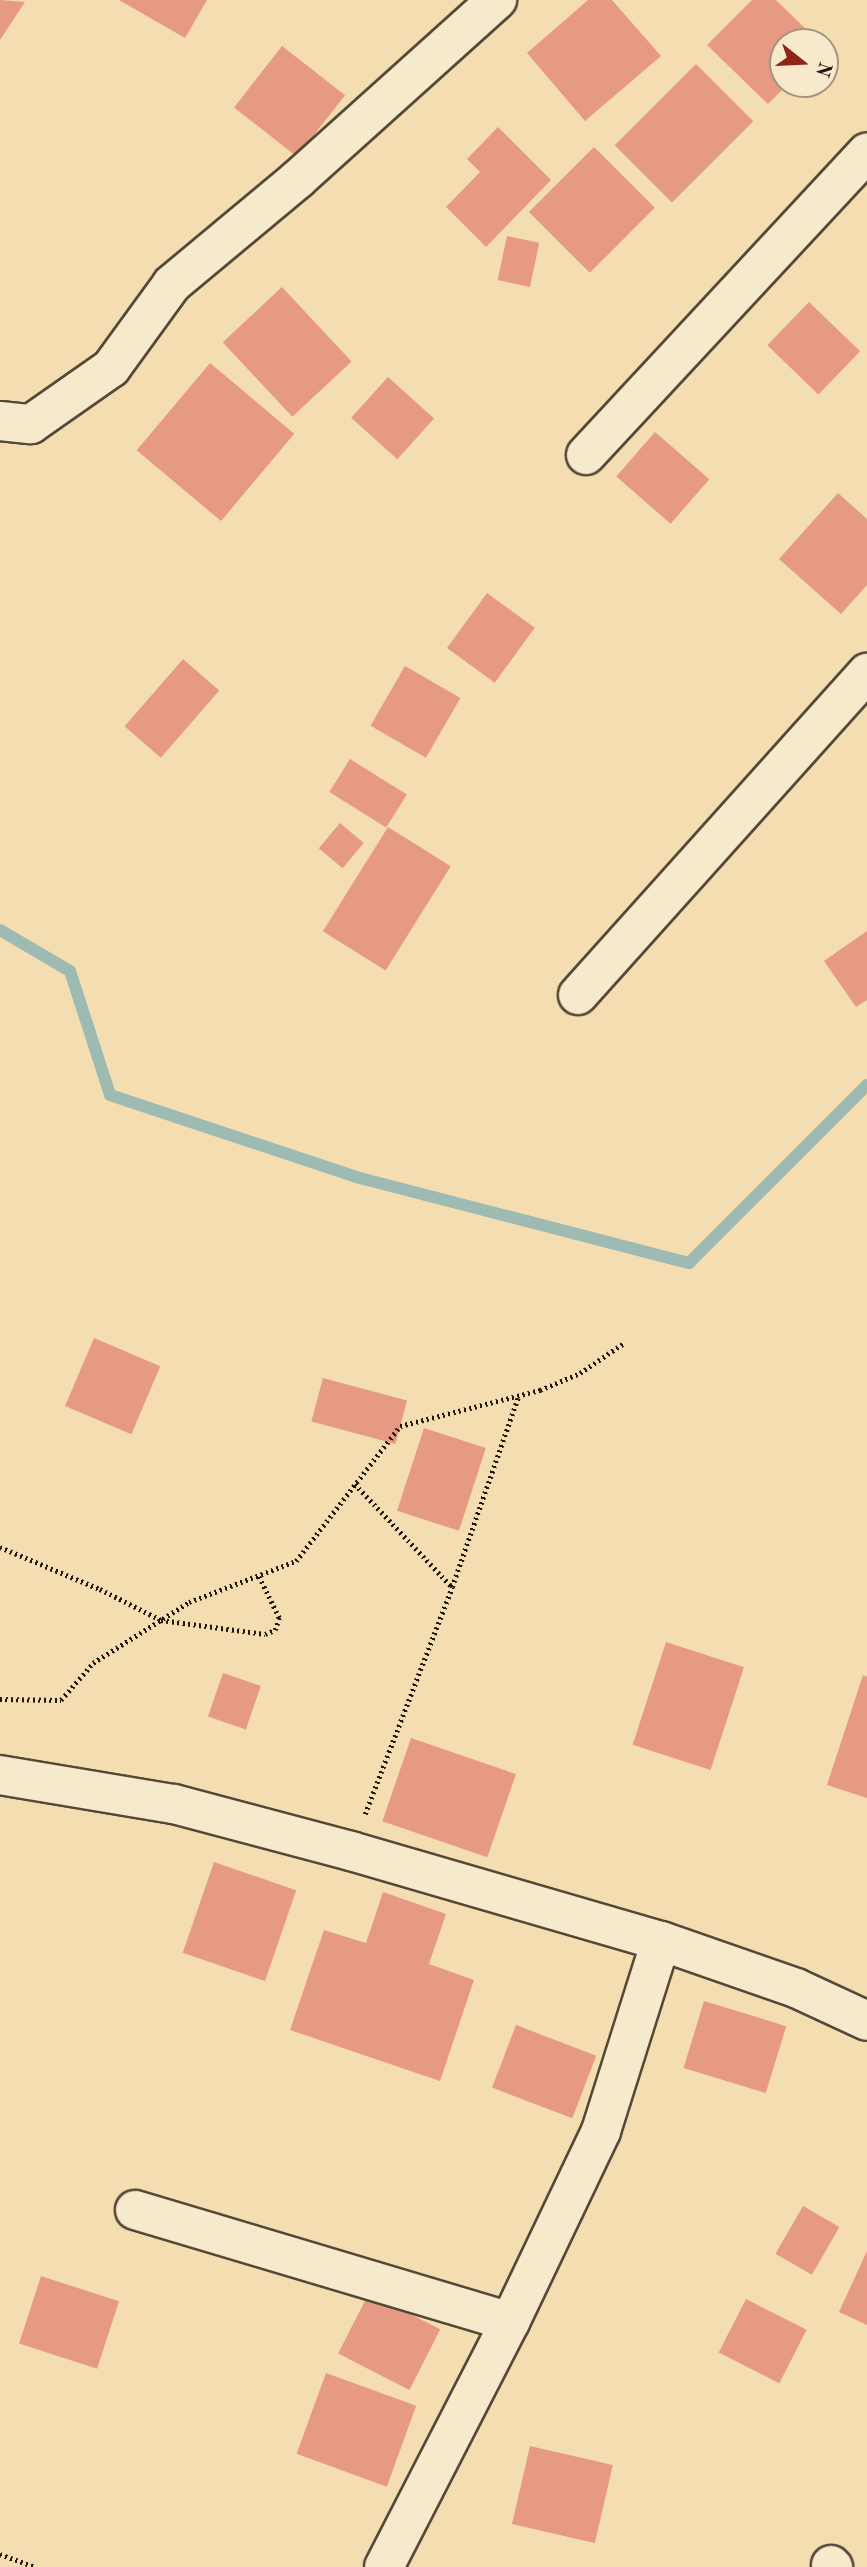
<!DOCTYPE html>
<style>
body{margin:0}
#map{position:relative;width:867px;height:2567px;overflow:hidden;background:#f3ddb1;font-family:"Old Standard TT",serif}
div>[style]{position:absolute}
.stream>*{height:12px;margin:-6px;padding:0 6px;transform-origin:6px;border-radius:6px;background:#9dbab3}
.building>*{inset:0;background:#e79a83;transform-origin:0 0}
.path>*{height:4.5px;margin-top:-2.25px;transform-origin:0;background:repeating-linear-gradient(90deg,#1f180f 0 2px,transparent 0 5.5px)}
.roads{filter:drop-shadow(2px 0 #544938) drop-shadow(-2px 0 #544938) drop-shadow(0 2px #544938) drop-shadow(0 -2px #544938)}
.minor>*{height:38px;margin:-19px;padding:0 19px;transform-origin:19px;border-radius:19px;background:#f7e9cc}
span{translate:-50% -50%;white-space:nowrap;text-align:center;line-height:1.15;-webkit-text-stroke:5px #f7e9cc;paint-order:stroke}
.north{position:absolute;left:769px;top:28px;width:70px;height:70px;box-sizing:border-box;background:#f7e9cc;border:2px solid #a19580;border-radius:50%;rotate:108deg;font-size:19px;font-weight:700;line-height:28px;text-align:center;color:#1f180f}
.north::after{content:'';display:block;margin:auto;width:24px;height:32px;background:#8f2418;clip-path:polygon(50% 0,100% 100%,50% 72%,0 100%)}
</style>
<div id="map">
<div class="stream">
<div style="left:0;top:930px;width:81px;rotate:30.4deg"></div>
<div style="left:70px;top:971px;width:130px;rotate:72.1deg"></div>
<div style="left:110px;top:1095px;width:259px;rotate:18.4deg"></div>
<div style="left:356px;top:1177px;width:344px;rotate:14.5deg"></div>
<div style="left:689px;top:1263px;width:252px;rotate:-45deg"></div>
</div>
<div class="building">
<div style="clip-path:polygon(0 0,25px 2px,0 40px)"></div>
<div style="clip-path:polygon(119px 0,207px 0,185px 38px)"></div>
<div style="clip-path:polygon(588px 0,612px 0,661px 56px,585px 121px,527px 53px)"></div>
<div style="clip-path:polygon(752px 0,776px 0,819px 42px,783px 42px,783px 84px,788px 84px,768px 104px,707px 45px)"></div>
<div style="left:282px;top:46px;width:80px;height:78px;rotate:38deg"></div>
<div style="left:696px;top:64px;width:81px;height:115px;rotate:45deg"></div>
<div style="clip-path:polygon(498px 127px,551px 180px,486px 247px,446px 207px,480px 172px,467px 159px)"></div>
<div style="left:594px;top:147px;width:86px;height:92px;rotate:45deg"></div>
<div style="left:507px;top:236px;width:33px;height:45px;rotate:12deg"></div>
<div style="left:282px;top:287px;width:102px;height:81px;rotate:47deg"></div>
<div style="left:809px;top:302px;width:71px;height:60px;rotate:44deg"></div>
<div style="left:210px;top:363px;width:110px;height:114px;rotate:40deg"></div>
<div style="left:388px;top:377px;width:62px;height:55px;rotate:42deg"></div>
<div style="left:655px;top:432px;width:72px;height:59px;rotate:41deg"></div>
<div style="clip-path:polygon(838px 493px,867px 519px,867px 585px,841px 614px,779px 559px)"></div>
<div style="left:487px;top:593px;width:59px;height:68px;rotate:36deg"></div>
<div style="left:183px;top:659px;width:48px;height:89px;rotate:41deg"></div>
<div style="left:405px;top:666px;width:64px;height:69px;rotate:30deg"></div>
<div style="left:350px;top:759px;width:67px;height:39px;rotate:32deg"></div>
<div style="left:340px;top:823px;width:31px;height:33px;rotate:40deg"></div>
<div style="left:388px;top:827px;width:74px;height:123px;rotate:32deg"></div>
<div style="clip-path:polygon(867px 931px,867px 1000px,856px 1007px,824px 961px)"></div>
<div style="left:94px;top:1338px;width:72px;height:74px;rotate:23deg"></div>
<div style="left:323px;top:1378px;width:87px;height:45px;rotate:15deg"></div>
<div style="left:424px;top:1428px;width:65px;height:87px;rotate:18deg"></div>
<div style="left:666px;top:1642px;width:82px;height:108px;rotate:18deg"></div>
<div style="left:223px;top:1673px;width:40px;height:46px;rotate:19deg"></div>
<div style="clip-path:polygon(863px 1675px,867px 1677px,867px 1798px,827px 1785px)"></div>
<div style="left:411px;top:1738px;width:111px;height:88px;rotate:19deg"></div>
<div style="left:214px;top:1862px;width:87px;height:96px;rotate:19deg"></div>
<div style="clip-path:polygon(383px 1892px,446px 1914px,429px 1964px,474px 1980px,440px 2081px,290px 2030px,324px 1930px,366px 1943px)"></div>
<div style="left:704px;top:2001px;width:86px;height:70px;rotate:17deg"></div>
<div style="left:516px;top:2025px;width:86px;height:67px;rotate:21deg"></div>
<div style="left:803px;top:2206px;width:42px;height:55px;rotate:30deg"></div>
<div style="clip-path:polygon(867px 2251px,867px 2325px,839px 2312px)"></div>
<div style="left:41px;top:2276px;width:82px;height:71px;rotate:18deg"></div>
<div style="left:369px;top:2293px;width:80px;height:68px;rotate:27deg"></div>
<div style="left:746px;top:2299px;width:68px;height:60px;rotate:27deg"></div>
<div style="left:326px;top:2373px;width:96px;height:86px;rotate:20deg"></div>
<div style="left:530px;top:2446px;width:85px;height:80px;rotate:13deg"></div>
</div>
<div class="path">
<div style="left:355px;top:1484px;width:141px;rotate:46.7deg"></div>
<div style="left:0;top:1547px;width:108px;rotate:22.8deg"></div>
<div style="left:100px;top:1589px;width:68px;rotate:26.9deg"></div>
<div style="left:161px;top:1620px;width:105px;rotate:7.7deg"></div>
<div style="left:265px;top:1634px;width:11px;rotate:-22deg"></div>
<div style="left:275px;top:1630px;width:13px;rotate:-72deg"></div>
<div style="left:279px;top:1618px;width:48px;rotate:-116deg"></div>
<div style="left:0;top:1699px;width:61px;rotate:0.9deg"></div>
<div style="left:61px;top:1700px;width:49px;rotate:-49.1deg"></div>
<div style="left:93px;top:1663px;width:114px;rotate:-32.4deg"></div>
<div style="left:189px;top:1602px;width:115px;rotate:-21deg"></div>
<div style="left:296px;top:1561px;width:170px;rotate:-52.4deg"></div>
<div style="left:400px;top:1426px;width:145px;rotate:-14.4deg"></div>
<div style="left:540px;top:1390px;width:43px;rotate:-23deg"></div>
<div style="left:580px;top:1373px;width:53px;rotate:-34.3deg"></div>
<div style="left:365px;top:1814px;width:243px;rotate:-69deg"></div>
<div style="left:452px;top:1587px;width:203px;rotate:-70.8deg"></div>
<div style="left:0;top:2554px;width:38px;rotate:20deg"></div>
</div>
<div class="roads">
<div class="minor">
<div style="left:0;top:421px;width:31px;rotate:6deg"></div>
<div style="left:31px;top:424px;width:98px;rotate:-35deg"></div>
<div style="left:111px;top:368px;width:104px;rotate:-54deg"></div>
<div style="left:172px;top:284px;width:164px;rotate:-39.8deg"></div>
<div style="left:298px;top:179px;width:268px;rotate:-42deg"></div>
<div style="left:586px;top:455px;width:413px;rotate:-47.1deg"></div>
<div style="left:578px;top:995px;width:433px;rotate:-48.1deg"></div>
<div style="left:0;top:1775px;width:176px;rotate:9.5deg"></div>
<div style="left:174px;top:1804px;width:183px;rotate:14.9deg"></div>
<div style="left:351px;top:1851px;width:323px;rotate:16.2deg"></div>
<div style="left:661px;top:1941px;width:143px;rotate:19.2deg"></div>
<div style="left:796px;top:1988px;width:78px;rotate:24.9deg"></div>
<div style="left:135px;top:2210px;width:391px;rotate:16.6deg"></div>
<div style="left:831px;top:2565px;width:3px;rotate:45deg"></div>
<div style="left:384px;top:2567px;width:276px;rotate:-62.8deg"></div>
<div style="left:510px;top:2322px;width:212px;rotate:-64.5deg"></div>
<div style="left:601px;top:2131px;width:199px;rotate:-72.5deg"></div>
</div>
</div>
<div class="north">N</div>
</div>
